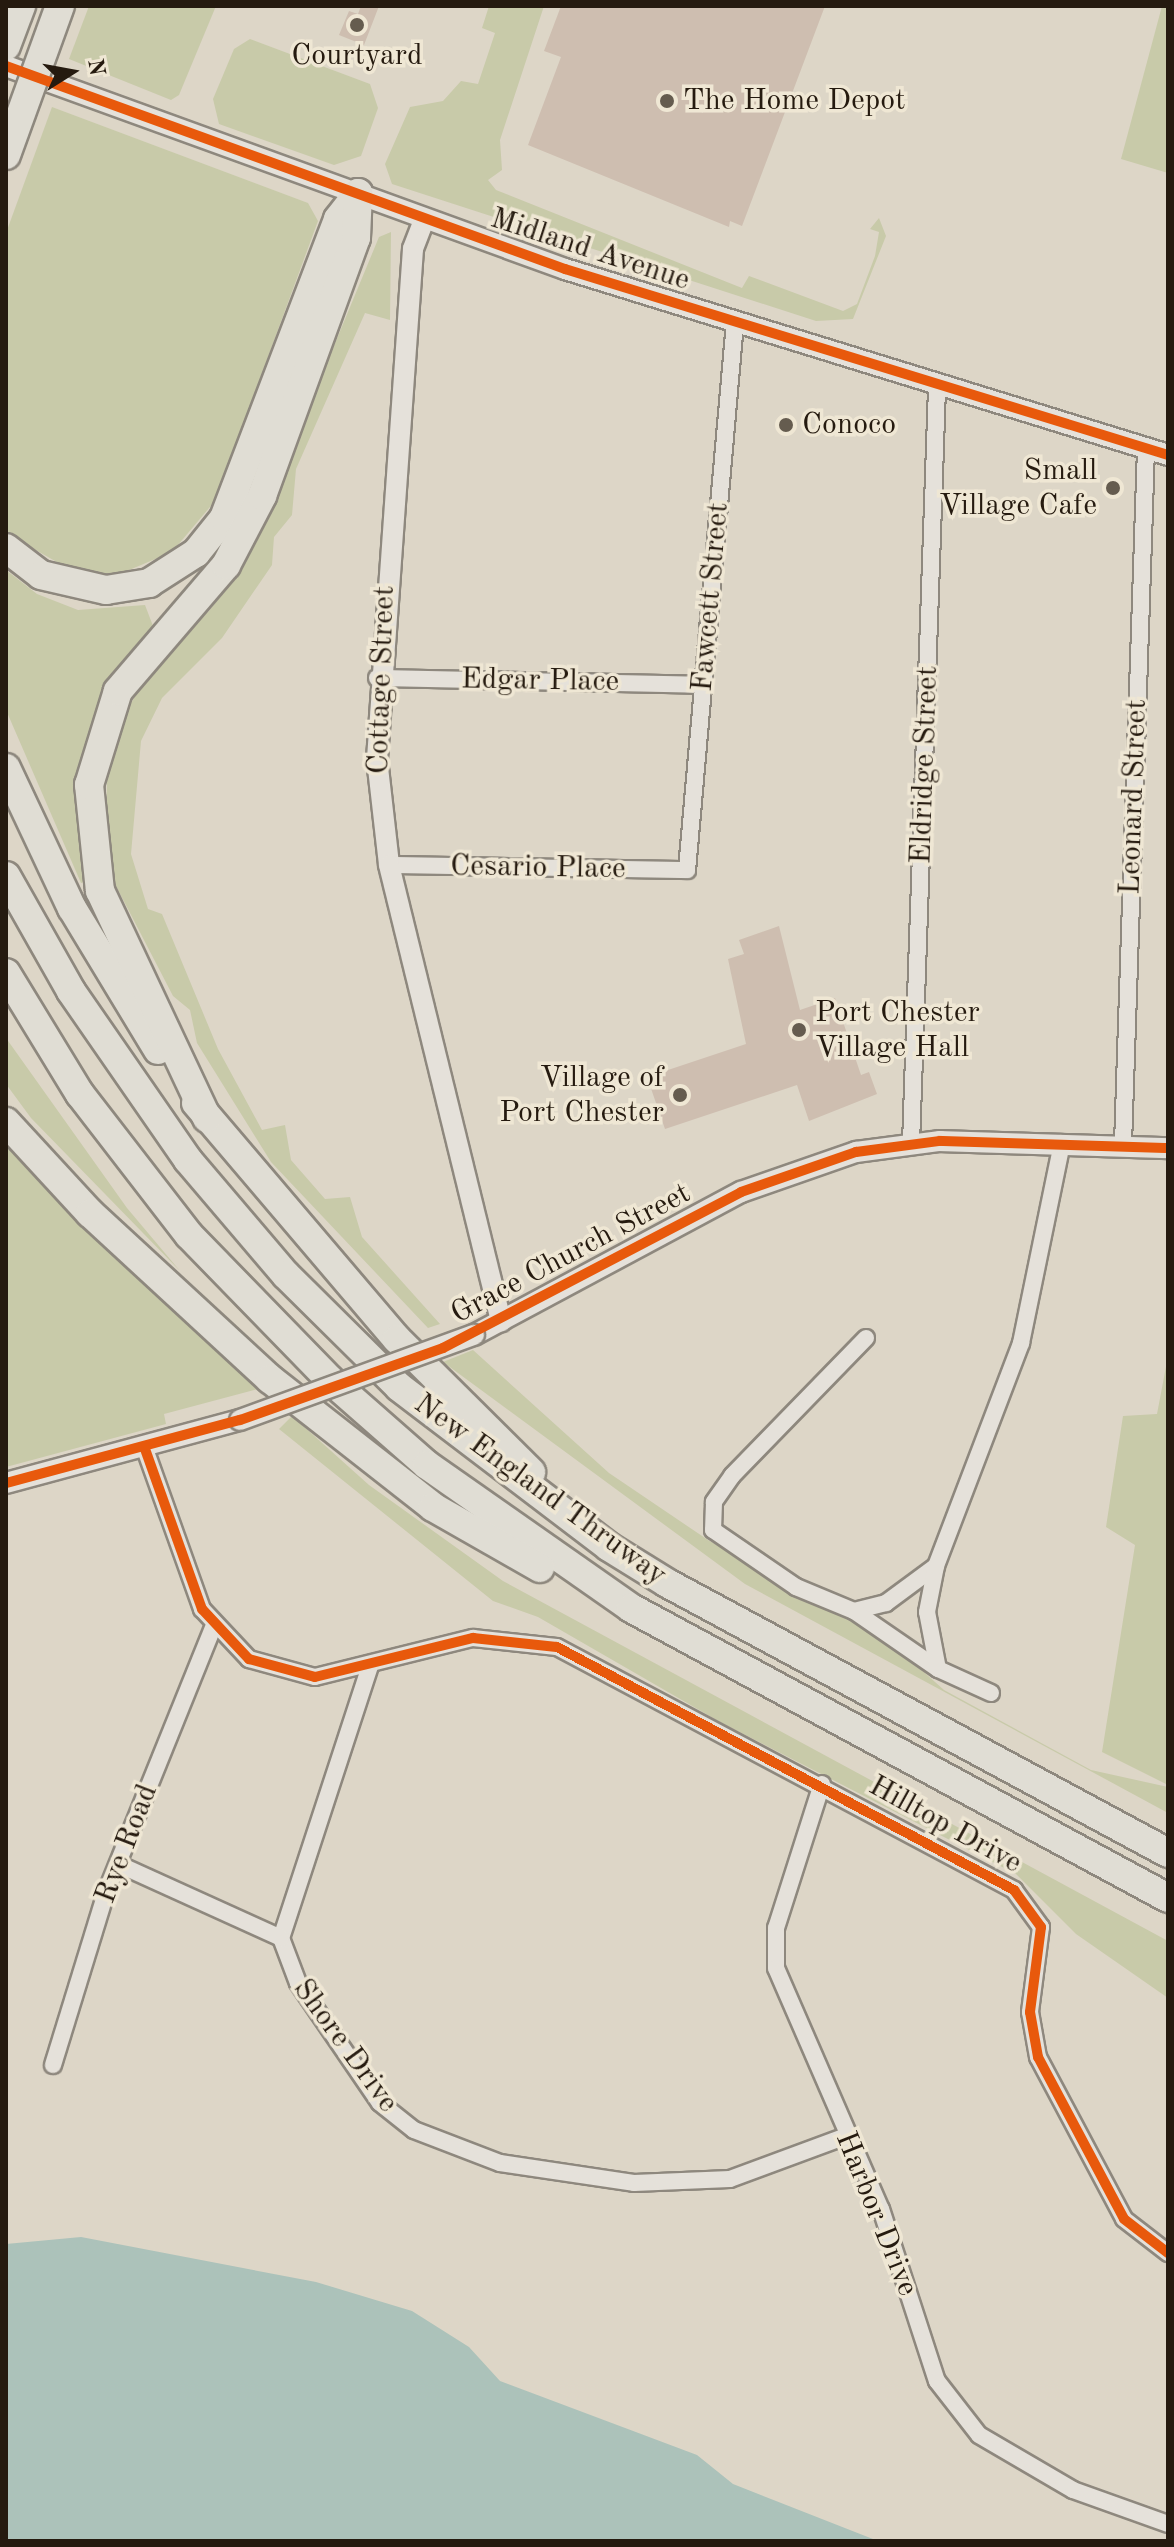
<!DOCTYPE html>
<style>
body{margin:0}
#map{position:relative;width:1174px;height:2547px;overflow:hidden;background:#ddd6c7;font-family:"Old Standard TT",serif}
div>[style]{position:absolute}
.green>*{inset:0;background:#c8caa9}
.water>*{inset:0;background:#acc2ba}
.building>*{inset:0;background:#cebeb0}
.roads{filter:drop-shadow(2px 0 #8e887e) drop-shadow(-2px 0 #8e887e) drop-shadow(0 2px #8e887e) drop-shadow(0 -2px #8e887e)}
.minor>*{height:16px;margin:-8px;padding:0 8px;transform-origin:8px;border-radius:8px;background:#e5e1da}
.tertiary>*{height:20px;margin:-10px;padding:0 10px;transform-origin:10px;border-radius:10px;background:#e5e1da}
.motorway>*{height:28px;margin:-14px;padding:0 14px;transform-origin:14px;border-radius:14px;background:#e0ddd4}
.bridges{filter:drop-shadow(2px 0 #8e887e) drop-shadow(-2px 0 #8e887e) drop-shadow(0 2px #8e887e) drop-shadow(0 -2px #8e887e)}
.tertiary-bridge>*{height:20px;margin:-10px;padding:0 10px;transform-origin:10px;border-radius:10px;background:#e5e1da}
.motorway-bridge>*{height:28px;margin:-14px;padding:0 14px;transform-origin:14px;border-radius:14px;background:#e0ddd4}
.cycleway>*{height:10px;margin:-5px;padding:0 5px;transform-origin:5px;border-radius:5px;background:#e8590c}
.dots>*{width:22px;height:22px;translate:-50% -50%;box-sizing:border-box;border:4px solid #efe7d4;border-radius:50%}
span{translate:-50% -50%;white-space:nowrap;text-align:center;line-height:1.15;-webkit-text-stroke:7px #efe7d4;paint-order:stroke}
.poi-label{font-size:30px;color:#251a0f}
.left{translate:0 -50%;text-align:left}
.right{translate:-100% -50%;text-align:right}
.street-label{font-size:30px;color:#251a0f}
.frame{position:absolute;inset:0;border:8px solid #251a0f;pointer-events:none}
.north{position:absolute;left:32px;top:32px;width:80px;height:80px;-webkit-text-stroke:6px #efe7d4;paint-order:stroke;rotate:79deg;font-size:22px;font-weight:700;line-height:32px;text-align:center;color:#251a0f}
.north::after{content:'';display:block;margin:auto;width:28px;height:36px;background:#251a0f;clip-path:polygon(50% 0,100% 100%,50% 72%,0 100%)}
</style>
<div id="map">
<div class="green">
<div style="clip-path:polygon(89px 6px,216px 6px,179px 95px,171px 100px,69px 59px)"></div>
<div style="clip-path:polygon(489px 6px,544px 6px,500px 140px,502px 170px,488px 180px,496px 190px,742px 288px,749px 276px,843px 311px,857px 304px,875px 256px,879px 232px,870px 229px,879px 218px,886px 236px,853px 319px,816px 321px,392px 184px,385px 164px,410px 107px,443px 101px,461px 81px,478px 84px,495px 33px,482px 28px)"></div>
<div style="clip-path:polygon(1162px 6px,1168px 6px,1168px 173px,1121px 159px)"></div>
<div style="clip-path:polygon(250px 39px,370px 84px,378px 108px,361px 156px,334px 165px,219px 124px,213px 99px,234px 49px)"></div>
<div style="clip-path:polygon(52px 107px,308px 203px,318px 221px,215px 501px,172px 552px,122px 573px,76px 573px,6px 533px,6px 233px)"></div>
<div style="clip-path:polygon(391px 232px,390px 320px,365px 313px,296px 469px,292px 515px,274px 537px,272px 565px,222px 638px,162px 698px,141px 741px,131px 854px,148px 909px,162px 914px,218px 1049px,262px 1130px,285px 1125px,291px 1160px,325px 1199px,350px 1197px,362px 1237px,440px 1324px,428px 1328px,271px 1162px,197px 1043px,190px 1010px,173px 996px,116px 886px,106px 841px,107px 778px,120px 722px,161px 652px,209px 611px,242px 568px,379px 237px)"></div>
<div style="clip-path:polygon(6px 570px,37px 594px,78px 610px,145px 605px,153px 626px,111px 686px,83px 757px,78px 825px,88px 881px,81px 883px,6px 710px)"></div>
<div style="clip-path:polygon(6px 1038px,127px 1208px,180px 1271px,31px 1118px,6px 1084px)"></div>
<div style="clip-path:polygon(6px 1146px,96px 1240px,258px 1389px,164px 1414px,166px 1424px,6px 1467px)"></div>
<div style="clip-path:polygon(473px 1350px,609px 1473px,708px 1540px,890px 1642px,944px 1690px,1091px 1770px,1168px 1787px,1168px 1813px,745px 1584px,443px 1362px)"></div>
<div style="clip-path:polygon(1168px 1356px,1168px 1785px,1102px 1752px,1135px 1545px,1106px 1527px,1123px 1416px,1157px 1414px)"></div>
<div style="clip-path:polygon(292px 1416px,369px 1485px,503px 1581px,1168px 1941px,1168px 1998px,1076px 1934px,1016px 1874px,720px 1722px,538px 1617px,493px 1601px,279px 1429px)"></div>
</div>
<div class="water">
<div style="clip-path:polygon(81px 2237px,316px 2282px,412px 2311px,469px 2347px,500px 2381px,697px 2455px,733px 2484px,878px 2541px,6px 2541px,6px 2244px)"></div>
</div>
<div class="building">
<div style="clip-path:polygon(361px 6px,379px 6px,364px 45px,339px 35px,349px 11px,358px 14px)"></div>
<div style="clip-path:polygon(561px 6px,825px 6px,742px 226px,730px 221px,729px 227px,528px 145px,561px 57px,544px 51px)"></div>
<div style="clip-path:polygon(779px 926px,800px 1010px,835px 998px,861px 1075px,869px 1072px,877px 1094px,809px 1121px,797px 1085px,665px 1129px,647px 1077px,746px 1044px,728px 959px,744px 954px,739px 940px)"></div>
</div>
<div class="roads">
<div class="minor">
<div style="left:377px;top:678px;width:326px;rotate:1.2deg"></div>
<div style="left:389px;top:865px;width:298px;rotate:1deg"></div>
<div style="left:687px;top:870px;width:549px;rotate:-84.99deg"></div>
<div style="left:911px;top:1144px;width:757px;rotate:-88.03deg"></div>
<div style="left:1123px;top:1145px;width:696px;rotate:-88.11deg"></div>
<div style="left:866px;top:1338px;width:192px;rotate:134.2deg"></div>
<div style="left:732px;top:1476px;width:32px;rotate:125deg"></div>
<div style="left:714px;top:1502px;width:28px;rotate:92deg"></div>
<div style="left:713px;top:1530px;width:101px;rotate:34.5deg"></div>
<div style="left:796px;top:1587px;width:63px;rotate:22.5deg"></div>
<div style="left:854px;top:1611px;width:33px;rotate:-14deg"></div>
<div style="left:886px;top:1603px;width:62px;rotate:-36.5deg"></div>
<div style="left:145px;top:1449px;width:170px;rotate:70.4deg"></div>
<div style="left:202px;top:1609px;width:69px;rotate:46.8deg"></div>
<div style="left:249px;top:1659px;width:68px;rotate:15.3deg"></div>
<div style="left:315px;top:1677px;width:163px;rotate:-13.9deg"></div>
<div style="left:473px;top:1638px;width:84px;rotate:6.1deg"></div>
<div style="left:557px;top:1647px;width:518px;rotate:28deg"></div>
<div style="left:1014px;top:1890px;width:46px;rotate:53.9deg"></div>
<div style="left:1041px;top:1927px;width:86px;rotate:97.4deg"></div>
<div style="left:1030px;top:2012px;width:46px;rotate:79.9deg"></div>
<div style="left:1038px;top:2057px;width:183px;rotate:62deg"></div>
<div style="left:1124px;top:2219px;width:56px;rotate:37.7deg"></div>
<div style="left:854px;top:1611px;width:102px;rotate:34.6deg"></div>
<div style="left:370px;top:1666px;width:286px;rotate:108.1deg"></div>
<div style="left:281px;top:1938px;width:48px;rotate:69.3deg"></div>
<div style="left:298px;top:1983px;width:145px;rotate:55.7deg"></div>
<div style="left:380px;top:2103px;width:43px;rotate:38.5deg"></div>
<div style="left:414px;top:2130px;width:92px;rotate:21deg"></div>
<div style="left:500px;top:2163px;width:135px;rotate:8.5deg"></div>
<div style="left:634px;top:2183px;width:96px;rotate:-2.4deg"></div>
<div style="left:730px;top:2179px;width:124px;rotate:-20.3deg"></div>
<div style="left:991px;top:1693px;width:58px;rotate:-155.6deg"></div>
<div style="left:938px;top:1669px;width:58px;rotate:-100.9deg"></div>
<div style="left:927px;top:1612px;width:47px;rotate:-78.9deg"></div>
<div style="left:936px;top:1566px;width:239px;rotate:-69.1deg"></div>
<div style="left:1021px;top:1343px;width:204px;rotate:-78.4deg"></div>
<div style="left:822px;top:1784px;width:151px;rotate:107.7deg"></div>
<div style="left:776px;top:1928px;width:40px;rotate:90deg"></div>
<div style="left:776px;top:1968px;width:263px;rotate:66.5deg"></div>
<div style="left:881px;top:2209px;width:181px;rotate:72deg"></div>
<div style="left:937px;top:2381px;width:68px;rotate:52.1deg"></div>
<div style="left:979px;top:2435px;width:109px;rotate:30.3deg"></div>
<div style="left:1073px;top:2490px;width:101px;rotate:19.7deg"></div>
<div style="left:118px;top:1864px;width:179px;rotate:24.4deg"></div>
<div style="left:53px;top:2065px;width:183px;rotate:-72.9deg"></div>
<div style="left:107px;top:1890px;width:283px;rotate:-68deg"></div>
</div>
<div class="tertiary">
<div style="left:6px;top:66px;width:595px;rotate:19.96deg"></div>
<div style="left:565px;top:269px;width:631px;rotate:17.14deg"></div>
<div style="left:424px;top:220px;width:31px;rotate:111deg"></div>
<div style="left:413px;top:249px;width:511px;rotate:94.04deg"></div>
<div style="left:377px;top:759px;width:107px;rotate:83.5deg"></div>
<div style="left:389px;top:865px;width:470px;rotate:76.2deg"></div>
<div style="left:474px;top:1335px;width:303px;rotate:-28.2deg"></div>
<div style="left:741px;top:1192px;width:122px;rotate:-19.2deg"></div>
<div style="left:856px;top:1152px;width:85px;rotate:-7.5deg"></div>
<div style="left:940px;top:1141px;width:228px;rotate:1.8deg"></div>
<div style="left:6px;top:1483px;width:242px;rotate:-15.1deg"></div>
</div>
<div class="motorway">
<div style="left:6px;top:46px;width:43px;rotate:-69.4deg"></div>
<div style="left:6px;top:548px;width:44px;rotate:37.6deg"></div>
<div style="left:41px;top:575px;width:67px;rotate:13deg"></div>
<div style="left:106px;top:590px;width:44px;rotate:-9.2deg"></div>
<div style="left:149px;top:583px;width:56px;rotate:-32.6deg"></div>
<div style="left:196px;top:553px;width:45px;rotate:-51.3deg"></div>
<div style="left:224px;top:518px;width:320px;rotate:-69.1deg"></div>
<div style="left:338px;top:219px;width:33px;rotate:-52deg"></div>
<div style="left:6px;top:768px;width:155px;rotate:64.8deg"></div>
<div style="left:72px;top:908px;width:166px;rotate:58.8deg"></div>
<div style="left:6px;top:876px;width:132px;rotate:60.5deg"></div>
<div style="left:71px;top:991px;width:206px;rotate:55.3deg"></div>
<div style="left:188px;top:1160px;width:151px;rotate:49.6deg"></div>
<div style="left:286px;top:1275px;width:159px;rotate:44.7deg"></div>
<div style="left:399px;top:1387px;width:264px;rotate:37.3deg"></div>
<div style="left:609px;top:1547px;width:68px;rotate:31.8deg"></div>
<div style="left:667px;top:1583px;width:569px;rotate:28.32deg"></div>
<div style="left:6px;top:973px;width:142px;rotate:58.6deg"></div>
<div style="left:80px;top:1094px;width:178px;rotate:52.3deg"></div>
<div style="left:189px;top:1235px;width:201px;rotate:45.8deg"></div>
<div style="left:329px;top:1379px;width:130px;rotate:41.3deg"></div>
<div style="left:427px;top:1465px;width:249px;rotate:35deg"></div>
<div style="left:631px;top:1608px;width:610px;rotate:28.37deg"></div>
<div style="left:196px;top:1103px;width:310px;rotate:49.6deg"></div>
<div style="left:397px;top:1339px;width:189px;rotate:44.8deg"></div>
<div style="left:207px;top:1118px;width:251px;rotate:-115.2deg"></div>
<div style="left:100px;top:891px;width:107px;rotate:-95.9deg"></div>
<div style="left:89px;top:785px;width:98px;rotate:-72.9deg"></div>
<div style="left:118px;top:691px;width:166px;rotate:-49.4deg"></div>
<div style="left:226px;top:565px;width:78px;rotate:-62.4deg"></div>
<div style="left:262px;top:496px;width:275px;rotate:-70deg"></div>
<div style="left:356px;top:238px;width:45px;rotate:-87.5deg"></div>
<div style="left:6px;top:1122px;width:124px;rotate:47.3deg"></div>
<div style="left:90px;top:1213px;width:245px;rotate:42.7deg"></div>
<div style="left:270px;top:1379px;width:207px;rotate:38.1deg"></div>
<div style="left:433px;top:1507px;width:123px;rotate:29.7deg"></div>
</div>
</div>
<div class="bridges">
<div class="tertiary-bridge">
<div style="left:240px;top:1420px;width:249px;rotate:-20deg"></div>
</div>
<div class="motorway-bridge">
<div style="left:6px;top:155px;width:158px;rotate:-70.1deg"></div>
</div>
</div>
<div class="cycleway">
<div style="left:6px;top:66px;width:595px;rotate:19.96deg"></div>
<div style="left:565px;top:269px;width:631px;rotate:17.14deg"></div>
<div style="left:145px;top:1449px;width:170px;rotate:70.4deg"></div>
<div style="left:202px;top:1609px;width:69px;rotate:46.8deg"></div>
<div style="left:249px;top:1659px;width:68px;rotate:15.3deg"></div>
<div style="left:315px;top:1677px;width:163px;rotate:-13.9deg"></div>
<div style="left:473px;top:1638px;width:84px;rotate:6.1deg"></div>
<div style="left:557px;top:1647px;width:518px;rotate:28deg"></div>
<div style="left:1014px;top:1890px;width:46px;rotate:53.9deg"></div>
<div style="left:1041px;top:1927px;width:86px;rotate:97.4deg"></div>
<div style="left:1030px;top:2012px;width:46px;rotate:79.9deg"></div>
<div style="left:1038px;top:2057px;width:183px;rotate:62deg"></div>
<div style="left:1124px;top:2219px;width:56px;rotate:37.7deg"></div>
<div style="left:6px;top:1483px;width:242px;rotate:-15.1deg"></div>
<div style="left:240px;top:1420px;width:215px;rotate:-19.5deg"></div>
<div style="left:443px;top:1348px;width:336px;rotate:-27.6deg"></div>
<div style="left:741px;top:1192px;width:122px;rotate:-19.2deg"></div>
<div style="left:856px;top:1152px;width:85px;rotate:-7.5deg"></div>
<div style="left:940px;top:1141px;width:228px;rotate:1.8deg"></div>
</div>
<div class="dots">
<div style="left:357px;top:25px;background:#655c4f"></div>
<div style="left:667px;top:101px;background:#655c4f"></div>
<div style="left:786px;top:425px;background:#655c4f"></div>
<div style="left:1113px;top:488px;background:#655c4f"></div>
<div style="left:799px;top:1030px;background:#655c4f"></div>
<div style="left:680px;top:1095px;background:#655c4f"></div>
</div>
<div class="poi-label">
<span style="left:357px;top:56px">Courtyard</span>
<span class="left" style="left:683px;top:101px">The Home Depot</span>
<span class="left" style="left:802px;top:425px">Conoco</span>
<span class="right" style="left:1097px;top:488px">Small<br>Village Cafe</span>
<span class="left" style="left:815px;top:1030px">Port Chester<br>Village Hall</span>
<span class="right" style="left:664px;top:1095px">Village of<br>Port Chester</span>
</div>
<div class="street-label">
<span style="left:590px;top:250px;rotate:18deg">Midland Avenue</span>
<span style="left:711px;top:597px;rotate:-85deg">Fawcett Street</span>
<span style="left:382px;top:680px;rotate:-88deg">Cottage Street</span>
<span style="left:540px;top:681px;rotate:1deg">Edgar Place</span>
<span style="left:925px;top:765px;rotate:-88deg">Eldridge Street</span>
<span style="left:1134px;top:797px;rotate:-88deg">Leonard Street</span>
<span style="left:538px;top:868px;rotate:1deg">Cesario Place</span>
<span style="left:571px;top:1254px;rotate:-28deg">Grace Church Street</span>
<span style="left:540px;top:1490px;rotate:36deg">New England Thruway</span>
<span style="left:945px;top:1825px;rotate:29deg">Hilltop Drive</span>
<span style="left:127px;top:1844px;rotate:-69deg">Rye Road</span>
<span style="left:345px;top:2046px;rotate:54deg">Shore Drive</span>
<span style="left:876px;top:2214px;rotate:68deg">Harbor Drive</span>
</div>
<div class="frame"></div>
<div class="north">N</div>
</div>
